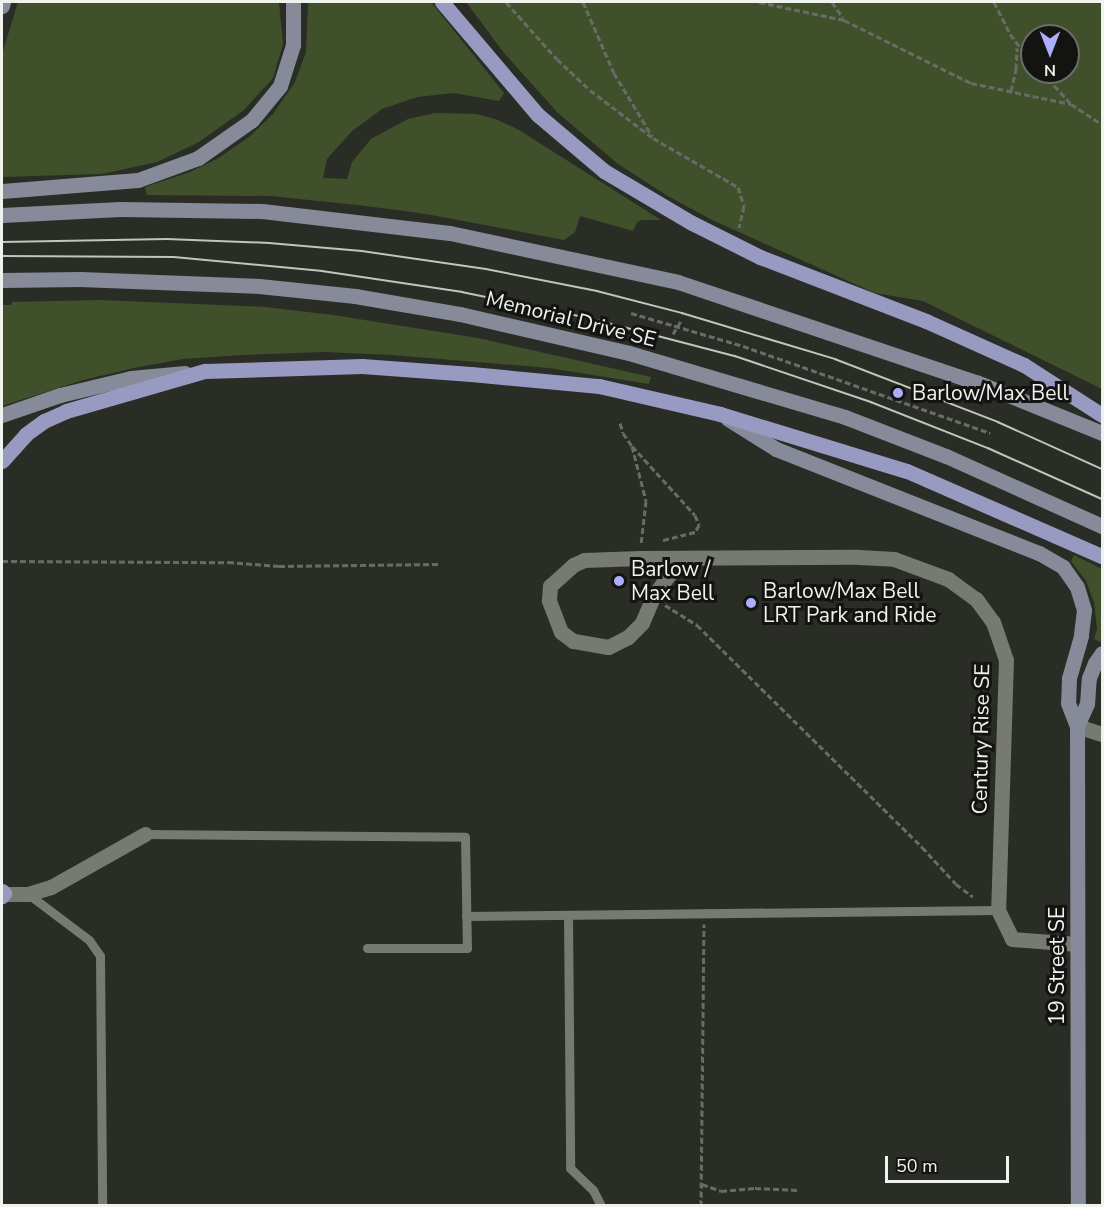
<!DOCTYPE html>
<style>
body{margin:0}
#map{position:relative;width:1104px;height:1207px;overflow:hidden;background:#2a2d26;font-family:"Nunito Sans",sans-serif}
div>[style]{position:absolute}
.green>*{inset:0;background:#40502a}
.path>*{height:3px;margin-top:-1.5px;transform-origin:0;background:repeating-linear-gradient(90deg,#696c66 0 6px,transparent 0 9px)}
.lane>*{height:9px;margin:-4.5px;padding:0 4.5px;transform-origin:4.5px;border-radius:4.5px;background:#767a72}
.street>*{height:15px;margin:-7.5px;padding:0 7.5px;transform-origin:7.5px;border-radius:7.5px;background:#767a72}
.secondary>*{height:15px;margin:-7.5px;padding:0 7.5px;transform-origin:7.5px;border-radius:7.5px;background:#878a99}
.primary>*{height:15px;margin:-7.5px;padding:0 7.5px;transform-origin:7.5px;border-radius:7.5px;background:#989ac1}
.tram>*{height:1.5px;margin:-0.75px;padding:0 0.75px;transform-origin:0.75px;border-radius:0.75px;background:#c1c4bf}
.dots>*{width:16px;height:16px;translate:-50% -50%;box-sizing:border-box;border:3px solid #131412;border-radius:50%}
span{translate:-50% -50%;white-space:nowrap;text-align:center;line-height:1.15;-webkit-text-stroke:6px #131412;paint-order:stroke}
.street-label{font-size:21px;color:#f0f2ee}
.poi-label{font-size:21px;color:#f0f2ee}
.left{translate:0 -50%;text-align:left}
.frame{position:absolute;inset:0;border:3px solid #f0f2ee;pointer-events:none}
.north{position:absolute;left:1020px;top:24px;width:60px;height:60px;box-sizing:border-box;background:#131412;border:2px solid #6b6d6a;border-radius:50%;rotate:180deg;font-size:16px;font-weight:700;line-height:24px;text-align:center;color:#f0f2ee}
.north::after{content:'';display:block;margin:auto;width:21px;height:27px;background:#adaefb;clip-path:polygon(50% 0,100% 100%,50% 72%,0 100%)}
.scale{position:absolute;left:885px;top:1156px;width:124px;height:27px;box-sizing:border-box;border:3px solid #f0f2ee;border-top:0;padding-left:8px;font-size:18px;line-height:21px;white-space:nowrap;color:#f0f2ee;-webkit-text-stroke:4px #131412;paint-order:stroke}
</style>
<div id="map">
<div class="green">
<div style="clip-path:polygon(18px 2px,279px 2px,283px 44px,273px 78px,244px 110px,199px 142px,157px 162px,102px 174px,2px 177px,2px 54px)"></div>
<div style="clip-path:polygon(308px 2px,431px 2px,504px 93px,499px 101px,454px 93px,417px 97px,382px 109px,352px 131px,327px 159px,323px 178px,347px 179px,352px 162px,371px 139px,408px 119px,435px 113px,477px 114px,498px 120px,519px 130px,661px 220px,642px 220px,637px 222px,633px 231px,580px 216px,575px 232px,564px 240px,426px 214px,366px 206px,271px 196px,147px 195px,145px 187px,190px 172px,217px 159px,249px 137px,273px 114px,295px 82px,306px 52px)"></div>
<div style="clip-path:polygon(evenodd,466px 2px,1102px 2px,1102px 389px,923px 301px,875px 293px,712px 220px,666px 195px,618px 164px,558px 113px,504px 53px,466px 2px,1032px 36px,1068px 36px,1068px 72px,1032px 72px,1032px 36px)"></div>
<div style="clip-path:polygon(99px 300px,265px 307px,333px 315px,478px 338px,651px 377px,649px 384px,549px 368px,392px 355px,324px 352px,242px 355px,183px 359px,134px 368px,83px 380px,2px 406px,2px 305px,11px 305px,12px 302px)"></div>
<div style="clip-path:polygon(1074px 555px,1102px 569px,1102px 639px,1100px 642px,1094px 639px,1097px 629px,1094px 602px,1086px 581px,1071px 561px)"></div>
</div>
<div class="path">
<div style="left:506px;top:2px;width:76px;rotate:48.2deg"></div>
<div style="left:557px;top:59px;width:45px;rotate:43.2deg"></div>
<div style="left:590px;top:90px;width:79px;rotate:37.3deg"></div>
<div style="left:653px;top:138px;width:98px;rotate:30deg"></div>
<div style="left:738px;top:187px;width:20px;rotate:72deg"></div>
<div style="left:744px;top:206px;width:22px;rotate:103deg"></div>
<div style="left:583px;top:2px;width:77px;rotate:66.4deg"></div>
<div style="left:614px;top:73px;width:74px;rotate:58.9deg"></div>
<div style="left:759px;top:2px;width:87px;rotate:12deg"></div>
<div style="left:844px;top:20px;width:142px;rotate:26.4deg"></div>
<div style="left:971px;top:83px;width:102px;rotate:11.9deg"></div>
<div style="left:832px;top:2px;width:19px;rotate:55deg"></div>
<div style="left:994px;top:2px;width:36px;rotate:63deg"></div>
<div style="left:1010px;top:34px;width:36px;rotate:52deg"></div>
<div style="left:1042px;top:72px;width:43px;rotate:47.8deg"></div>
<div style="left:1071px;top:104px;width:37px;rotate:33deg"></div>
<div style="left:1011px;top:91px;width:23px;rotate:-77deg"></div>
<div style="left:1016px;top:69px;width:21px;rotate:-87deg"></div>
<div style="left:631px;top:313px;width:117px;rotate:16.4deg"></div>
<div style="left:743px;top:346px;width:262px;rotate:19.4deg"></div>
<div style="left:673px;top:334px;width:17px;rotate:-59deg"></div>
<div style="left:620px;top:423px;width:10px;rotate:73deg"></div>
<div style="left:623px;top:433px;width:16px;rotate:55deg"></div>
<div style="left:632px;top:446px;width:93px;rotate:47.6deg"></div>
<div style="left:695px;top:515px;width:11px;rotate:68deg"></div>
<div style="left:699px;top:525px;width:8px;rotate:120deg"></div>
<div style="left:695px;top:532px;width:36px;rotate:166deg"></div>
<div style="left:632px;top:446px;width:57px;rotate:75.7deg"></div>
<div style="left:646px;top:501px;width:43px;rotate:96.6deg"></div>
<div style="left:2px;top:561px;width:226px;rotate:0.3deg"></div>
<div style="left:228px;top:562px;width:51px;rotate:4.5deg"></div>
<div style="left:279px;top:566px;width:161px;rotate:-0.7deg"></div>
<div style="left:665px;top:605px;width:38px;rotate:32deg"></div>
<div style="left:697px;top:625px;width:316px;rotate:44.6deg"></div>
<div style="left:922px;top:847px;width:50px;rotate:47.4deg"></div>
<div style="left:956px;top:884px;width:21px;rotate:37deg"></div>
<div style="left:702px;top:1184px;width:20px;rotate:20deg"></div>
<div style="left:721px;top:1191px;width:34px;rotate:-5deg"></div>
<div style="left:755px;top:1188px;width:43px;rotate:2.7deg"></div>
<div style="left:701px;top:1206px;width:282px;rotate:-89.4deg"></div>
</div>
<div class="lane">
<div style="left:145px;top:834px;width:320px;rotate:0.5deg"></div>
<div style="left:465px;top:837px;width:111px;rotate:89deg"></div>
<div style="left:467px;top:948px;width:100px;rotate:180deg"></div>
<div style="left:28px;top:894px;width:76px;rotate:37deg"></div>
<div style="left:89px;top:940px;width:19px;rotate:55deg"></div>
<div style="left:100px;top:956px;width:250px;rotate:89.5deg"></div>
<div style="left:568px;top:915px;width:253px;rotate:89.5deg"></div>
<div style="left:570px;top:1168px;width:32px;rotate:44deg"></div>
<div style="left:593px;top:1190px;width:18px;rotate:63deg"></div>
<div style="left:466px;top:916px;width:532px;rotate:-0.65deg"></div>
</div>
<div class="street">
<div style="left:685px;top:559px;width:25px;rotate:135deg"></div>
<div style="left:667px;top:577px;width:24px;rotate:125deg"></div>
<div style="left:653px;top:597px;width:28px;rotate:113deg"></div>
<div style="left:642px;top:623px;width:20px;rotate:135deg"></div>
<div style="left:628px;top:637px;width:22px;rotate:153deg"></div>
<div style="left:608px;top:647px;width:36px;rotate:-170deg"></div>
<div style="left:573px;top:641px;width:15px;rotate:-143deg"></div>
<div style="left:561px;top:632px;width:34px;rotate:-111deg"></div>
<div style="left:549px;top:600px;width:14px;rotate:-86deg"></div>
<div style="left:550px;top:586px;width:31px;rotate:-42deg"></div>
<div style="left:573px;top:565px;width:12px;rotate:-24deg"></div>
<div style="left:584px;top:560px;width:56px;rotate:-2deg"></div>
<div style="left:640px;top:558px;width:218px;rotate:-0.3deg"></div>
<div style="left:858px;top:557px;width:36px;rotate:3deg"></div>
<div style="left:894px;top:559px;width:58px;rotate:20.3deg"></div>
<div style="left:948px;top:579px;width:34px;rotate:36deg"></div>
<div style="left:976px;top:599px;width:29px;rotate:54deg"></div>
<div style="left:993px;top:622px;width:40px;rotate:71.1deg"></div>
<div style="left:1006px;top:660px;width:250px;rotate:91.8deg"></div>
<div style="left:998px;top:910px;width:32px;rotate:64deg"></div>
<div style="left:1012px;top:939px;width:65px;rotate:4.4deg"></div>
<div style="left:1077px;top:726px;width:26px;rotate:18deg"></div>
<div style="left:2px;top:894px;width:26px"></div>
<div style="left:28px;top:894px;width:24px;rotate:-17deg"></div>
<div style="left:51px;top:887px;width:108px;rotate:-29.4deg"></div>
</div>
<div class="secondary">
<div style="left:2px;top:6px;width:4px;rotate:-76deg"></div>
<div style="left:2px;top:191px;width:136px;rotate:-4.6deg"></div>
<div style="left:138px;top:180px;width:64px;rotate:-20.1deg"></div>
<div style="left:198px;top:158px;width:66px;rotate:-35.1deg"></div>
<div style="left:252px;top:120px;width:44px;rotate:-50.5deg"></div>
<div style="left:280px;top:86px;width:43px;rotate:-72.4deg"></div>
<div style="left:293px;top:45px;width:43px;rotate:-90deg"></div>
<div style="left:2px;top:215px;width:118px;rotate:-2.9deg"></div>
<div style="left:120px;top:209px;width:142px;rotate:0.8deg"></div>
<div style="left:262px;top:211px;width:189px;rotate:6.7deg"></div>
<div style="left:450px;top:233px;width:233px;rotate:12.1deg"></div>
<div style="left:678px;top:282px;width:314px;rotate:18.6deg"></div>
<div style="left:976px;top:382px;width:136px;rotate:22deg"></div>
<div style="left:2px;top:280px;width:78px;rotate:-0.7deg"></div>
<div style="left:80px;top:279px;width:179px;rotate:2.2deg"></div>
<div style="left:259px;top:286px;width:97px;rotate:5.9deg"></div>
<div style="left:355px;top:296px;width:107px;rotate:9.7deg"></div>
<div style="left:460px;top:314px;width:173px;rotate:13deg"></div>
<div style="left:629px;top:353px;width:225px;rotate:16.5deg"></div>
<div style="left:845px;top:417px;width:108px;rotate:21.1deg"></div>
<div style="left:946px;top:456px;width:171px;rotate:24.2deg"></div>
<div style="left:2px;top:415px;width:61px;rotate:-19deg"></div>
<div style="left:60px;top:395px;width:73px;rotate:-13.5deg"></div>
<div style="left:131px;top:378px;width:54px;rotate:-5.3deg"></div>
<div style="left:728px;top:419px;width:57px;rotate:32deg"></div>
<div style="left:776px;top:449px;width:283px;rotate:21.6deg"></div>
<div style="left:1039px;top:553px;width:28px;rotate:30deg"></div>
<div style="left:1063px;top:567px;width:24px;rotate:55deg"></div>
<div style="left:1077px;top:587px;width:24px;rotate:73deg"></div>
<div style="left:1084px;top:610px;width:26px;rotate:97deg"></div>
<div style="left:1081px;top:636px;width:44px;rotate:105.9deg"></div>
<div style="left:1069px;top:678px;width:25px;rotate:92deg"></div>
<div style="left:1068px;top:703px;width:25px;rotate:69deg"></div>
<div style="left:1077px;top:726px;width:480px;rotate:89.9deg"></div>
<div style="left:1077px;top:726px;width:24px;rotate:-66deg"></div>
<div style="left:1087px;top:704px;width:26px;rotate:-86deg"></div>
<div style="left:1089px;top:678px;width:16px;rotate:-68deg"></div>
<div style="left:1095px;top:663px;width:12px;rotate:-55deg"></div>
</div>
<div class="primary">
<div style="left:442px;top:2px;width:148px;rotate:49.7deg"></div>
<div style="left:538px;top:115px;width:87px;rotate:40.3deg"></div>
<div style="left:604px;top:171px;width:102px;rotate:30.6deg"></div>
<div style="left:692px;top:223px;width:76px;rotate:26.6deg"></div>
<div style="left:760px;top:257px;width:178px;rotate:21.1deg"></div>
<div style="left:926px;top:321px;width:107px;rotate:24.2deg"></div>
<div style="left:1024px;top:365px;width:93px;rotate:32.7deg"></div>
<div style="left:2px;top:461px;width:36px;rotate:-48deg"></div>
<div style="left:26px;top:434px;width:22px;rotate:-36deg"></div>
<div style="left:44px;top:421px;width:24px;rotate:-24deg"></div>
<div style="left:66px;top:411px;width:145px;rotate:-16.1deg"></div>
<div style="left:205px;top:371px;width:157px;rotate:-1.8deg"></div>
<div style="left:362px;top:366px;width:109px;rotate:4.2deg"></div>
<div style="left:471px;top:374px;width:129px;rotate:5.4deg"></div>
<div style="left:599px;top:386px;width:124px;rotate:13deg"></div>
<div style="left:720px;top:414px;width:195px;rotate:17deg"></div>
<div style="left:907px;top:471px;width:213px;rotate:23.6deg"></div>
<div style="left:2px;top:891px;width:3px;rotate:45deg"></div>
<div style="left:4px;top:893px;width:4px;rotate:124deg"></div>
</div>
<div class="tram">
<div style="left:2px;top:242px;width:165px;rotate:-1deg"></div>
<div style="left:167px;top:239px;width:102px;rotate:2.2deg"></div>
<div style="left:269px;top:243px;width:93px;rotate:4.9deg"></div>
<div style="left:362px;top:251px;width:125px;rotate:8.3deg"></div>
<div style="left:486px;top:269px;width:113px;rotate:11.2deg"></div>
<div style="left:597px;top:291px;width:88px;rotate:14.5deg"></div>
<div style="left:682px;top:313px;width:160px;rotate:16.7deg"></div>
<div style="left:835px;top:359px;width:175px;rotate:21.1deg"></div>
<div style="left:998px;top:422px;width:114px;rotate:24.3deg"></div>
<div style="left:2px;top:256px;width:172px;rotate:0.3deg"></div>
<div style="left:174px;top:257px;width:149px;rotate:5.4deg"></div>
<div style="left:322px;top:271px;width:142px;rotate:8.5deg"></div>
<div style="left:462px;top:292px;width:130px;rotate:11.6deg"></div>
<div style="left:589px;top:318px;width:151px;rotate:14.6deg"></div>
<div style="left:735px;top:356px;width:144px;rotate:18.7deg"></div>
<div style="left:871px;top:402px;width:126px;rotate:21.5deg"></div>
<div style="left:988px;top:448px;width:125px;rotate:24.1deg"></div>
</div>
<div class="dots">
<div style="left:898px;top:393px;background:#adaefb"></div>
<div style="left:619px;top:581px;background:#adaefb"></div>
<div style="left:751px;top:603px;background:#adaefb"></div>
</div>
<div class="street-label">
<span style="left:571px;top:319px;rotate:14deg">Memorial Drive SE</span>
<span style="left:981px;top:739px;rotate:-89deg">Century Rise SE</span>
<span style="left:1057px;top:966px;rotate:-90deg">19 Street SE</span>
</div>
<div class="poi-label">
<span class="left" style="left:912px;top:393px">Barlow/Max Bell</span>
<span class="left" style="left:631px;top:581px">Barlow /<br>Max Bell</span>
<span class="left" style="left:763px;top:603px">Barlow/Max Bell<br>LRT Park and Ride</span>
</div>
<div class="frame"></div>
<div class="north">N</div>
<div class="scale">50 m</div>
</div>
